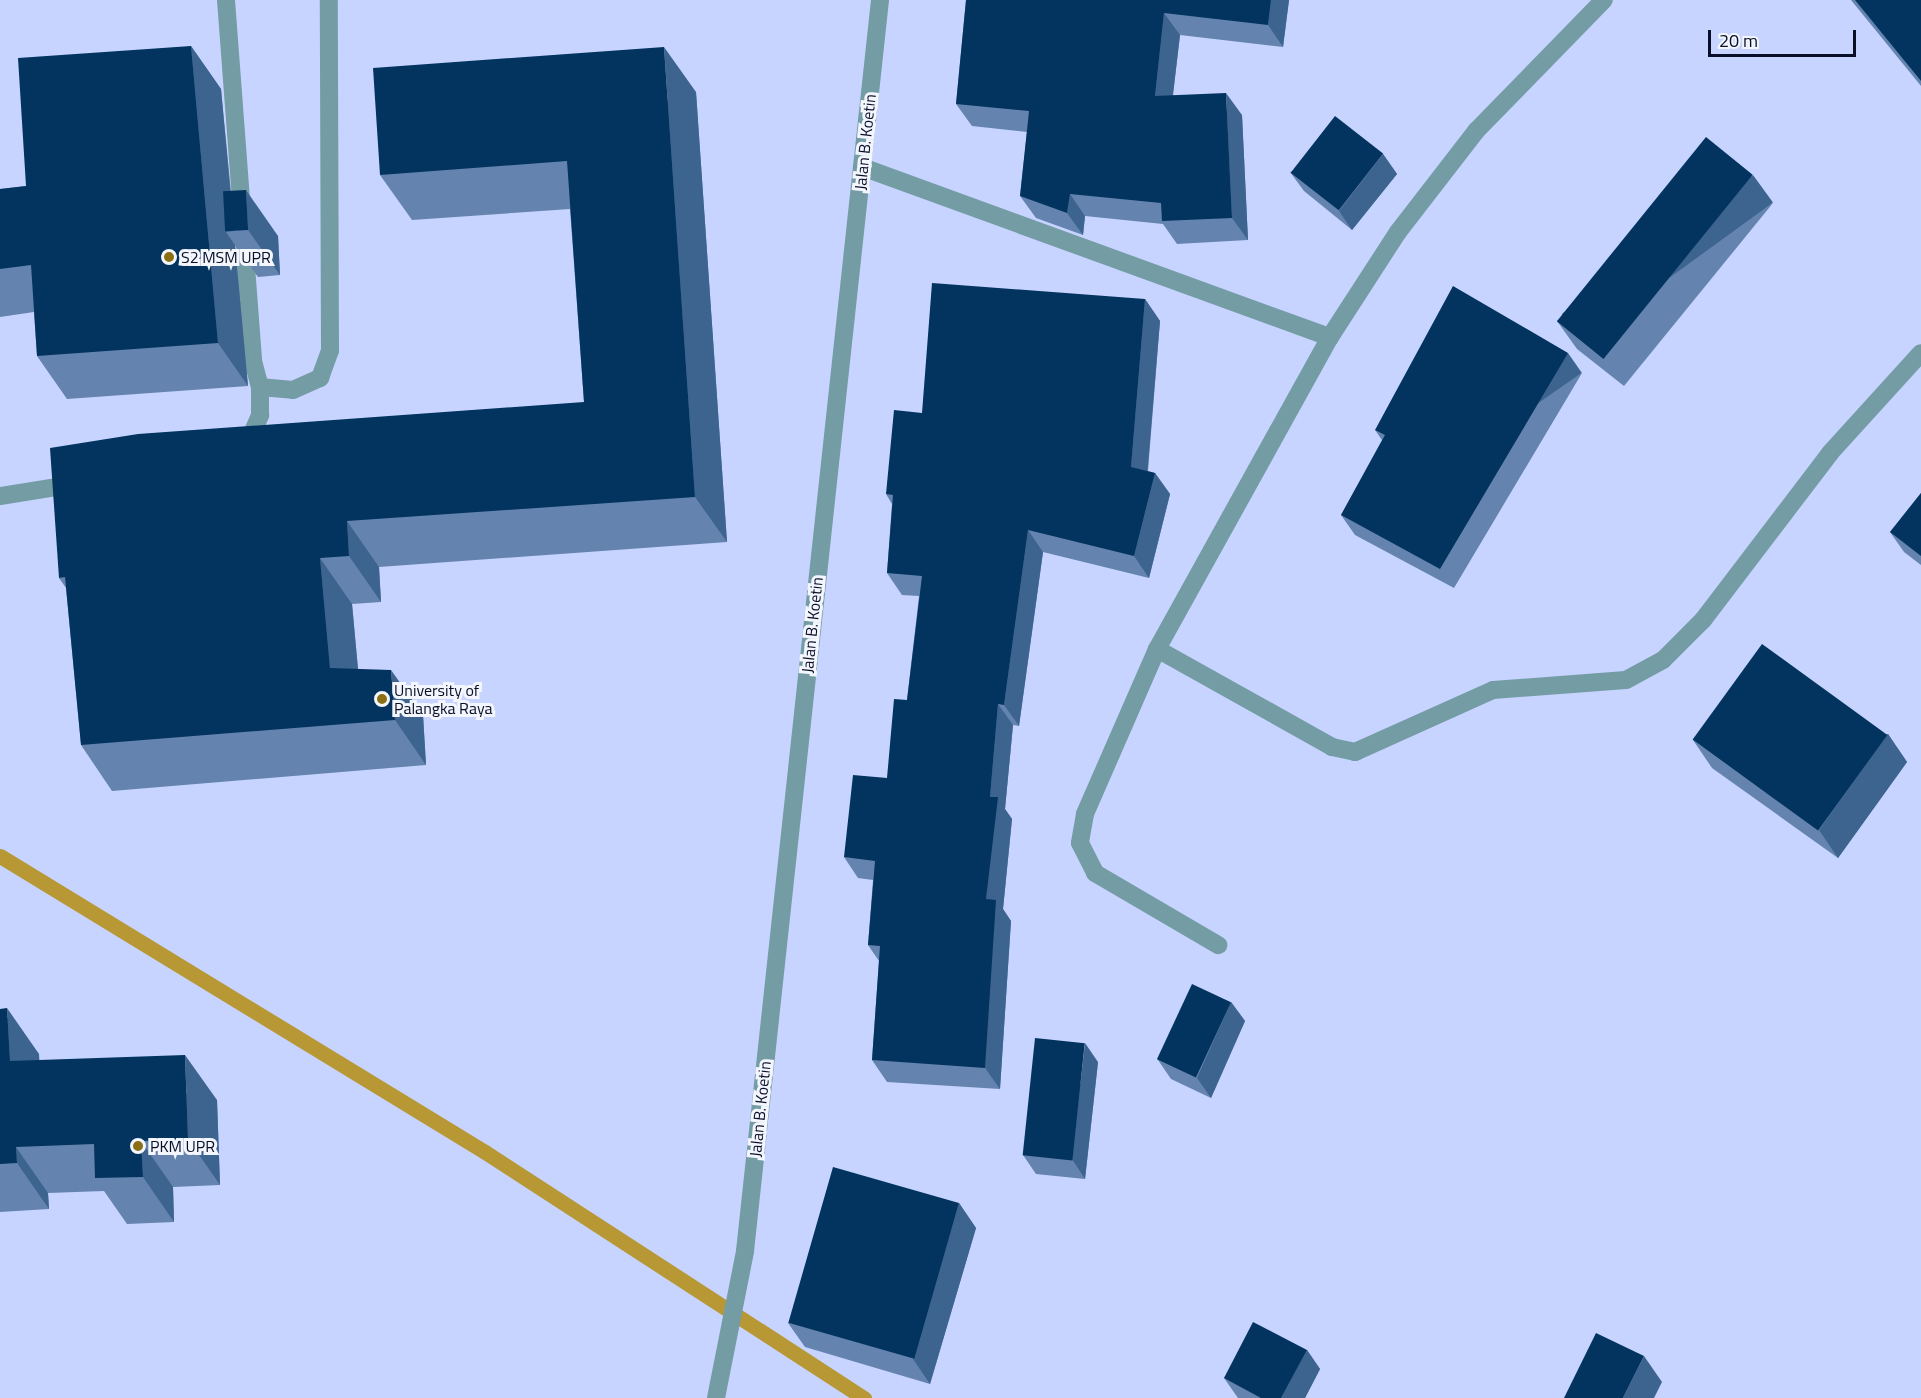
<!DOCTYPE html>
<style>
body{margin:0}
#map{position:relative;width:1921px;height:1398px;overflow:hidden;background:#c7d4ff;font-family:"Titillium Web",sans-serif}
div>[style]{position:absolute}
.stream>*{height:15px;margin:-7.5px;padding:0 7.5px;transform-origin:7.5px;border-radius:7.5px;background:#b79835}
.service>*{height:18px;margin:-9px;padding:0 9px;transform-origin:9px;border-radius:9px;background:#749ca4}
.minor>*{height:18px;margin:-9px;padding:0 9px;transform-origin:9px;border-radius:9px;background:#749ca4}
.tertiary>*{height:18px;margin:-9px;padding:0 9px;transform-origin:9px;border-radius:9px;background:#749ca4}
.wall>*{inset:0;background:#6484af}
.shaded-wall>*{inset:0;background:#3d648f;transform-origin:0 0}
.building>*{inset:0;background:#02345f;transform-origin:0 0}
.dots>*{width:16px;height:16px;translate:-50% -50%;box-sizing:border-box;border:3px solid #f4f6fe;border-radius:50%}
span{translate:-50% -50%;white-space:nowrap;text-align:center;line-height:1.15;-webkit-text-stroke:6px #f4f6fe;paint-order:stroke}
.street-label{font-size:16px;color:#090f27}
.poi-label{font-size:16px;color:#090f27}
.left{translate:0 -50%;text-align:left}
.scale{position:absolute;left:1708px;top:30px;width:148px;height:27px;box-sizing:border-box;border:3px solid #090f27;border-top:0;padding-left:8px;font-size:18px;line-height:21px;white-space:nowrap;color:#090f27;-webkit-text-stroke:4px #f4f6fe;paint-order:stroke}
</style>
<div id="map">
<div class="stream">
<div style="left:0;top:856px;width:568px;rotate:31.4deg"></div>
<div style="left:485px;top:1152px;width:452px;rotate:33deg"></div>
</div>
<div class="service">
<div style="left:226px;top:0;width:362px;rotate:85.7deg"></div>
<div style="left:253px;top:361px;width:27px;rotate:75deg"></div>
<div style="left:260px;top:387px;width:33px;rotate:5deg"></div>
<div style="left:293px;top:390px;width:30px;rotate:-24deg"></div>
<div style="left:320px;top:378px;width:29px;rotate:-70deg"></div>
<div style="left:330px;top:351px;width:351px;rotate:-90.2deg"></div>
<div style="left:246px;top:447px;width:35px;rotate:-66deg"></div>
<div style="left:260px;top:415px;width:28px;rotate:-90deg"></div>
<div style="left:0;top:496px;width:77px;rotate:-9deg"></div>
</div>
<div class="minor">
<div style="left:862px;top:167px;width:498px;rotate:20deg"></div>
<div style="left:1330px;top:337px;width:357px;rotate:119deg"></div>
<div style="left:1157px;top:649px;width:180px;rotate:113.6deg"></div>
<div style="left:1085px;top:814px;width:29px;rotate:100deg"></div>
<div style="left:1080px;top:843px;width:34px;rotate:63deg"></div>
<div style="left:1095px;top:873px;width:143px;rotate:30.3deg"></div>
<div style="left:1330px;top:337px;width:125px;rotate:-57.1deg"></div>
<div style="left:1398px;top:232px;width:128px;rotate:-52.3deg"></div>
<div style="left:1476px;top:131px;width:183px;rotate:-45.7deg"></div>
<div style="left:1157px;top:649px;width:201px;rotate:29.2deg"></div>
<div style="left:1332px;top:747px;width:24px;rotate:12deg"></div>
<div style="left:1355px;top:752px;width:151px;rotate:-24.2deg"></div>
<div style="left:1493px;top:690px;width:133px;rotate:-4.3deg"></div>
<div style="left:1626px;top:680px;width:42px;rotate:-28.4deg"></div>
<div style="left:1663px;top:660px;width:57px;rotate:-45deg"></div>
<div style="left:1703px;top:620px;width:210px;rotate:-52.7deg"></div>
<div style="left:1830px;top:453px;width:135px;rotate:-47.7deg"></div>
</div>
<div class="tertiary">
<div style="left:716px;top:1398px;width:150px;rotate:-78.8deg"></div>
<div style="left:745px;top:1251px;width:1258px;rotate:-83.84deg"></div>
</div>
<div class="wall">
<div style="clip-path:polygon(966px 0,1289px 0,1283px 47px,1180px 35px,1173px 95px,1242px 115px,1248px 240px,1177px 244px,1163px 224px,1085px 216px,1083px 235px,1036px 218px,1020px 196px,1027px 132px,972px 126px,956px 104px)"></div>
<div style="clip-path:polygon(1851px 0,1921px 0,1921px 86px)"></div>
<div style="clip-path:polygon(191px 46px,221px 89px,231px 192px,278px 236px,280px 275px,258px 277px,235px 245px,248px 386px,67px 399px,37px 356px,34px 312px,0 317px,0 189px,26px 186px)"></div>
<div style="clip-path:polygon(696px 92px,727px 542px,379px 567px,381px 602px,352px 604px,358px 669px,423px 715px,426px 765px,112px 791px,81px 745px,66px 588px,59px 578px,584px 402px,570px 209px,412px 220px,380px 175px)"></div>
<div style="clip-path:polygon(1383px 154px,1397px 174px,1352px 230px,1304px 191px,1290px 172px)"></div>
<div style="clip-path:polygon(1773px 203px,1624px 386px,1577px 349px,1557px 321px)"></div>
<div style="clip-path:polygon(1145px 299px,1160px 321px,1148px 471px,1155px 473px,1170px 494px,1149px 578px,1043px 552px,1019px 726px,1013px 725px,1005px 809px,1012px 819px,1003px 909px,1011px 921px,1000px 1089px,887px 1082px,872px 1060px,879px 961px,868px 945px,873px 880px,858px 878px,844px 857px,887px 778px,907px 700px,919px 596px,902px 595px,887px 573px,892px 504px,886px 494px,922px 413px)"></div>
<div style="clip-path:polygon(1582px 373px,1454px 588px,1355px 535px,1341px 515px,1382px 440px,1375px 430px)"></div>
<div style="clip-path:polygon(1921px 493px,1921px 565px,1904px 552px,1890px 532px)"></div>
<div style="clip-path:polygon(1888px 734px,1907px 762px,1838px 858px,1712px 768px,1693px 740px)"></div>
<div style="clip-path:polygon(1231px 1002px,1245px 1021px,1211px 1098px,1171px 1079px,1158px 1060px)"></div>
<div style="clip-path:polygon(0 1009px,39px 1054px,39px 1060px,217px 1100px,220px 1185px,173px 1187px,174px 1222px,127px 1224px,104px 1191px,48px 1193px,49px 1209px,0 1212px)"></div>
<div style="clip-path:polygon(1098px 1062px,1085px 1179px,1036px 1174px,1023px 1155px)"></div>
<div style="clip-path:polygon(959px 1203px,976px 1228px,930px 1384px,805px 1347px,788px 1323px)"></div>
<div style="clip-path:polygon(1307px 1350px,1320px 1369px,1305px 1398px,1238px 1398px,1224px 1378px)"></div>
</div>
<div class="shaded-wall">
<div style="clip-path:polygon(1271px 0,1289px 0,1283px 47px,1268px 25px)"></div>
<div style="clip-path:polygon(1164px 13px,1180px 35px,1170px 119px,1155px 96px)"></div>
<div style="clip-path:polygon(191px 46px,221px 89px,234px 231px,226px 232px,235px 245px,248px 386px,218px 343px)"></div>
<div style="clip-path:polygon(664px 47px,696px 92px,727px 542px,695px 497px)"></div>
<div style="clip-path:polygon(1226px 93px,1242px 115px,1248px 240px,1232px 218px)"></div>
<div style="clip-path:polygon(1383px 154px,1397px 174px,1352px 230px,1339px 211px)"></div>
<div style="left:1753px;top:175px;width:34px;height:236px;rotate:54deg"></div>
<div style="clip-path:polygon(246px 190px,278px 236px,280px 275px,248px 230px)"></div>
<div style="clip-path:polygon(1070px 194px,1085px 216px,1083px 235px,1067px 213px)"></div>
<div style="clip-path:polygon(1145px 299px,1160px 321px,1146px 488px,1131px 467px)"></div>
<div style="left:1568px;top:353px;width:24px;height:251px;rotate:55deg"></div>
<div style="clip-path:polygon(1155px 473px,1170px 494px,1149px 578px,1134px 556px)"></div>
<div style="clip-path:polygon(347px 521px,379px 567px,381px 602px,349px 556px)"></div>
<div style="clip-path:polygon(1028px 530px,1043px 552px,1019px 726px,1004px 705px)"></div>
<div style="clip-path:polygon(320px 558px,352px 604px,362px 713px,330px 668px)"></div>
<div style="clip-path:polygon(391px 670px,423px 715px,426px 765px,395px 720px)"></div>
<div style="clip-path:polygon(998px 704px,1013px 725px,1005px 809px,1012px 819px,1003px 909px,1011px 921px,1000px 1089px,985px 1068px,986px 899px,990px 797px)"></div>
<div style="clip-path:polygon(1888px 734px,1907px 762px,1838px 858px,1819px 830px)"></div>
<div style="clip-path:polygon(1231px 1002px,1245px 1021px,1211px 1098px,1197px 1078px)"></div>
<div style="clip-path:polygon(7px 1008px,39px 1054px,42px 1107px,10px 1061px)"></div>
<div style="clip-path:polygon(1085px 1043px,1098px 1062px,1085px 1179px,1072px 1159px)"></div>
<div style="clip-path:polygon(185px 1055px,217px 1100px,220px 1185px,188px 1139px)"></div>
<div style="clip-path:polygon(141px 1141px,173px 1187px,174px 1222px,143px 1177px)"></div>
<div style="clip-path:polygon(16px 1147px,48px 1193px,49px 1209px,17px 1163px)"></div>
<div style="clip-path:polygon(959px 1203px,976px 1228px,930px 1384px,913px 1359px)"></div>
<div style="clip-path:polygon(1307px 1350px,1320px 1369px,1305px 1398px,1281px 1398px)"></div>
<div style="clip-path:polygon(1644px 1356px,1662px 1382px,1654px 1398px,1623px 1398px)"></div>
</div>
<div class="building">
<div style="clip-path:polygon(966px 0,1271px 0,1268px 25px,1164px 13px,1155px 96px,1226px 93px,1232px 218px,1162px 221px,1161px 203px,1070px 194px,1067px 213px,1020px 196px,1029px 111px,956px 104px)"></div>
<div style="clip-path:polygon(1855px 0,1921px 0,1921px 81px)"></div>
<div style="clip-path:polygon(191px 46px,218px 343px,37px 356px,31px 265px,0 269px,0 189px,26px 186px,18px 58px)"></div>
<div style="clip-path:polygon(664px 47px,695px 497px,347px 521px,349px 556px,320px 558px,330px 668px,391px 670px,395px 720px,81px 745px,65px 577px,59px 578px,50px 448px,138px 434px,584px 402px,567px 161px,380px 175px,373px 68px)"></div>
<div style="left:1335px;top:116px;width:61px;height:72px;rotate:38deg"></div>
<div style="left:1706px;top:137px;width:60px;height:237px;rotate:39deg"></div>
<div style="left:246px;top:190px;width:40px;height:23px;rotate:87deg"></div>
<div style="clip-path:polygon(932px 283px,1145px 299px,1131px 467px,1155px 473px,1134px 556px,1028px 530px,1004px 705px,998px 704px,990px 797px,998px 797px,986px 899px,996px 900px,985px 1068px,872px 1060px,880px 946px,868px 945px,875px 861px,844px 857px,853px 775px,887px 778px,894px 699px,907px 700px,922px 576px,887px 573px,893px 495px,886px 494px,894px 410px,922px 413px)"></div>
<div style="clip-path:polygon(1453px 286px,1568px 353px,1440px 569px,1341px 515px,1385px 435px,1375px 430px)"></div>
<div style="clip-path:polygon(1921px 493px,1921px 556px,1890px 532px)"></div>
<div style="left:1762px;top:644px;width:155px;height:118px;rotate:36deg"></div>
<div style="left:1192px;top:984px;width:43px;height:83px;rotate:25deg"></div>
<div style="clip-path:polygon(7px 1008px,10px 1061px,185px 1055px,188px 1139px,141px 1141px,143px 1177px,95px 1178px,94px 1144px,16px 1147px,17px 1163px,0 1164px,0 1009px)"></div>
<div style="left:1035px;top:1038px;width:50px;height:118px;rotate:6deg"></div>
<div style="left:833px;top:1167px;width:131px;height:162px;rotate:16deg"></div>
<div style="clip-path:polygon(1253px 1322px,1307px 1350px,1281px 1398px,1261px 1398px,1224px 1378px)"></div>
<div style="clip-path:polygon(1596px 1333px,1644px 1356px,1623px 1398px,1564px 1398px)"></div>
</div>
<div class="dots">
<div style="left:169px;top:257px;background:#8b7013"></div>
<div style="left:382px;top:699px;background:#8b7013"></div>
<div style="left:138px;top:1146px;background:#8b7013"></div>
</div>
<div class="street-label">
<span style="left:865px;top:142px;rotate:-84deg">Jalan B. Koetin</span>
<span style="left:812px;top:625px;rotate:-84deg">Jalan B. Koetin</span>
<span style="left:760px;top:1109px;rotate:-84deg">Jalan B. Koetin</span>
</div>
<div class="poi-label">
<span class="left" style="left:181px;top:257px">S2 MSM UPR</span>
<span class="left" style="left:394px;top:699px">University of<br>Palangka Raya</span>
<span class="left" style="left:150px;top:1146px">PKM UPR</span>
</div>
<div class="scale">20 m</div>
</div>
